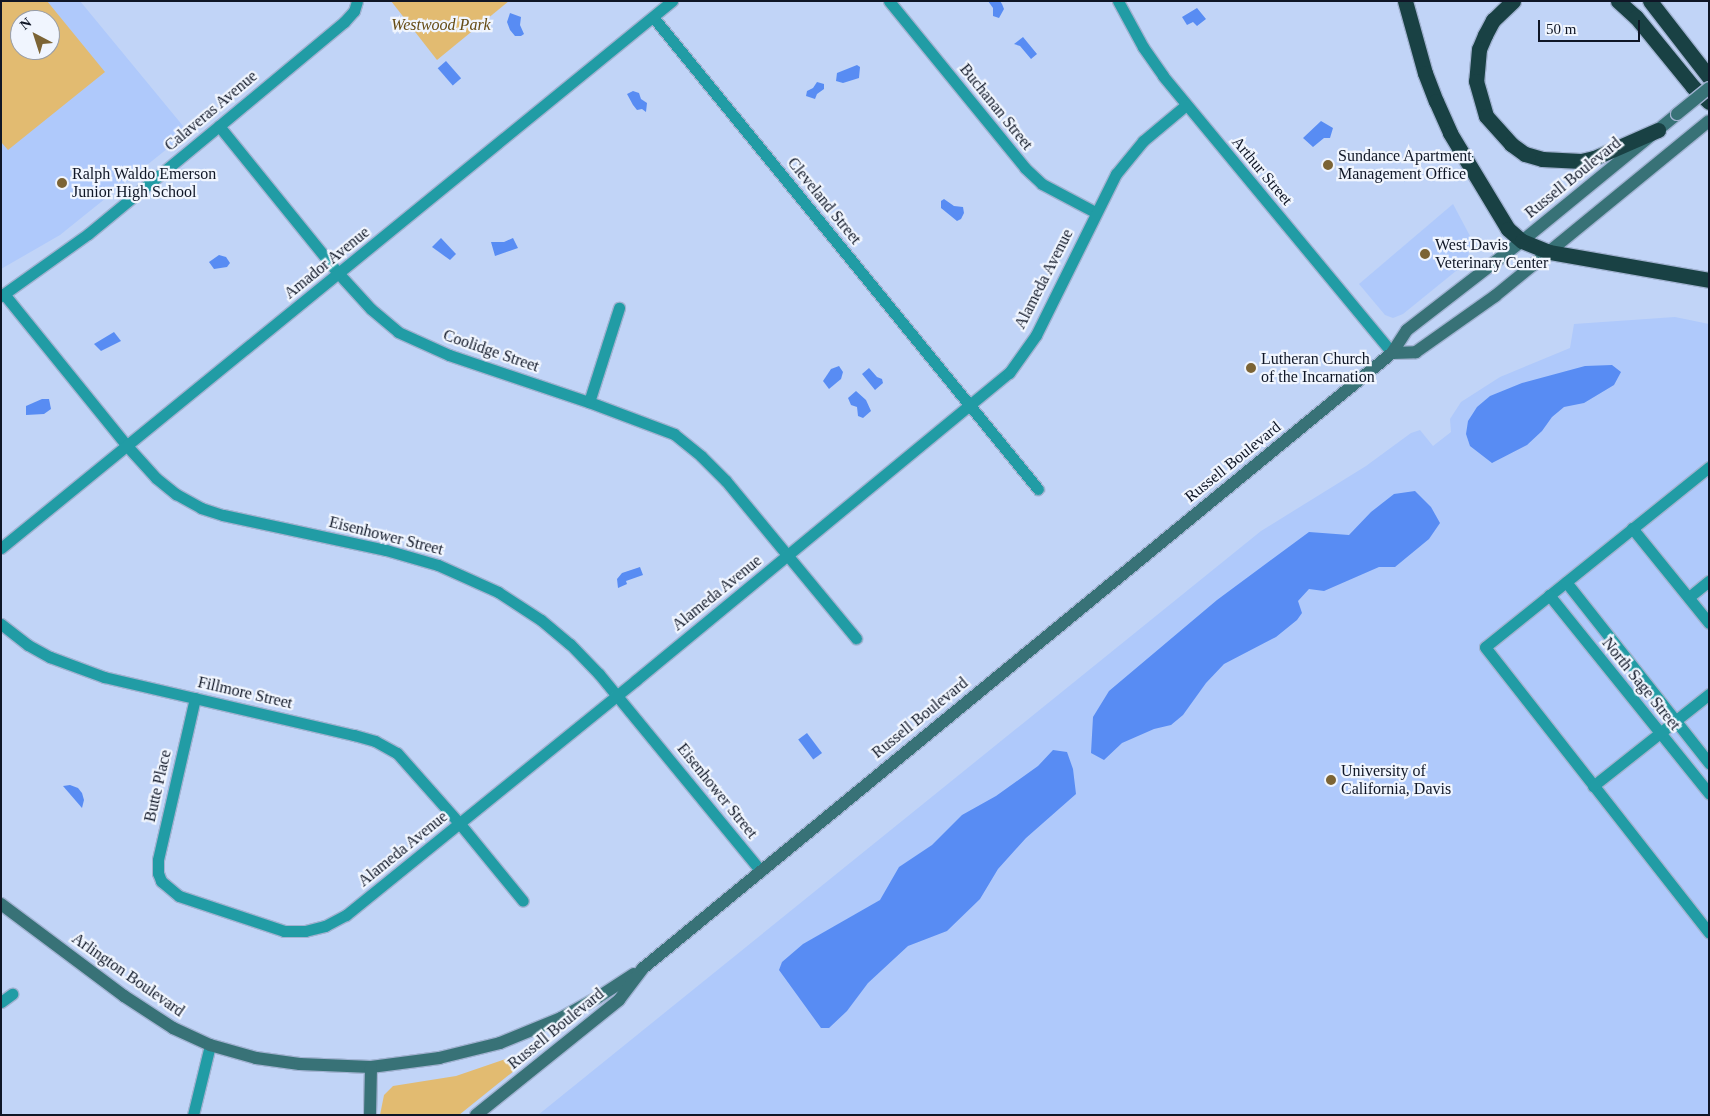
<!DOCTYPE html>
<style>
body{margin:0}
#map{position:relative;width:1710px;height:1116px;overflow:hidden;background:#c1d4f7;font-family:"Times New Roman",serif}
div>[style]{position:absolute}
.built>*{inset:0;background:#afc9fb}
.green>*{inset:0;background:#e2bb71}
.water>*{inset:0;background:#588cf3;transform-origin:0 0}
.roads{filter:drop-shadow(1px 0 #a1b2d1) drop-shadow(-1px 0 #a1b2d1) drop-shadow(0 1px #a1b2d1) drop-shadow(0 -1px #a1b2d1)}
.street>*{height:11px;margin:-5.5px;padding:0 5.5px;transform-origin:5.5px;border-radius:5.5px;background:#219ca5}
.secondary>*{height:12px;margin:-6px;padding:0 6px;transform-origin:6px;border-radius:6px;background:#387277}
.highway>*{height:15px;margin:-7.5px;padding:0 7.5px;transform-origin:7.5px;border-radius:7.5px;background:#194144}
.bridges{filter:drop-shadow(1px 0 #a1b2d1) drop-shadow(-1px 0 #a1b2d1) drop-shadow(0 1px #a1b2d1) drop-shadow(0 -1px #a1b2d1)}
.secondary-bridge>*{height:12px;margin:-6px;padding:0 6px;transform-origin:6px;border-radius:6px;background:#387277}
.dots>*{width:14px;height:14px;translate:-50% -50%;box-sizing:border-box;border:2px solid #f0f5fe;border-radius:50%}
span{translate:-50% -50%;white-space:nowrap;text-align:center;line-height:1.15;-webkit-text-stroke:4.5px #f0f5fe;paint-order:stroke}
.park-label{font-size:16px;color:#654b14;font-style:italic}
.street-label{font-size:16px;color:#0f1626}
.poi-label{font-size:16px;color:#0f1626}
.left{translate:0 -50%;text-align:left}
.frame{position:absolute;inset:0;border:2px solid #0f1626;pointer-events:none}
.north{position:absolute;left:10px;top:10px;width:50px;height:50px;box-sizing:border-box;background:#f0f5fe;border:1px solid #969ca8;border-radius:50%;rotate:320deg;font-size:14px;font-weight:700;line-height:20px;text-align:center;color:#0f1626}
.north::after{content:'';display:block;margin:auto;width:18px;height:22px;background:#7c6435;clip-path:polygon(50% 0,100% 100%,50% 72%,0 100%)}
.scale{position:absolute;left:1538px;top:20px;width:102px;height:22px;box-sizing:border-box;border:2px solid #0f1626;border-top:0;padding-left:6px;font-size:15px;line-height:18px;white-space:nowrap;color:#0f1626;-webkit-text-stroke:4px #f0f5fe;paint-order:stroke}
</style>
<div id="map">
<div class="built">
<div style="clip-path:polygon(evenodd,1px 1px,80px 1px,188px 132px,60px 235px,1px 269px,1px 1px,20px 20px,50px 20px,50px 50px,20px 50px,20px 20px)"></div>
<div style="clip-path:polygon(1453px 204px,1470px 236px,1471px 242px,1467px 262px,1403px 314px,1393px 318px,1385px 315px,1359px 284px)"></div>
<div style="clip-path:polygon(1675px 317px,1709px 324px,1709px 1115px,538px 1115px,1261px 531px,1366px 466px,1411px 433px,1420px 430px,1433px 446px,1451px 432px,1450px 419px,1461px 402px,1500px 377px,1570px 348px,1574px 324px)"></div>
</div>
<div class="green">
<div style="clip-path:polygon(evenodd,1px 1px,47px 1px,105px 72px,8px 150px,1px 142px,1px 1px,20px 20px,50px 20px,50px 50px,20px 50px,20px 20px)"></div>
<div style="clip-path:polygon(391px 1px,509px 1px,437px 60px)"></div>
<div style="clip-path:polygon(532px 1050px,535px 1054px,459px 1115px,380px 1115px,384px 1095px,393px 1086px,456px 1076px)"></div>
</div>
<div class="water">
<div style="clip-path:polygon(988px 1px,1000px 1px,1002px 4px,1004px 9px,999px 18px,993px 16px,993px 8px)"></div>
<div style="clip-path:polygon(1197px 8px,1206px 19px,1197px 26px,1193px 22px,1187px 25px,1182px 17px)"></div>
<div style="clip-path:polygon(510px 13px,521px 17px,520px 25px,524px 34px,521px 36px,515px 36px,510px 30px,507px 22px)"></div>
<div style="clip-path:polygon(1023px 37px,1037px 54px,1031px 59px,1020px 46px,1014px 44px)"></div>
<div style="left:446px;top:61px;width:23px;height:11px;rotate:49deg"></div>
<div style="clip-path:polygon(857px 65px,860px 67px,859px 78px,843px 83px,836px 81px,837px 73px)"></div>
<div style="clip-path:polygon(817px 82px,824px 84px,824px 89px,817px 94px,815px 99px,806px 96px,807px 91px,813px 88px)"></div>
<div style="clip-path:polygon(633px 91px,639px 93px,641px 99px,647px 103px,646px 112px,642px 109px,637px 110px,633px 105px,627px 94px)"></div>
<div style="clip-path:polygon(1321px 121px,1333px 128px,1330px 138px,1324px 138px,1313px 147px,1303px 138px)"></div>
<div style="clip-path:polygon(944px 199px,954px 206px,963px 207px,964px 213px,961px 219px,957px 221px,941px 208px,941px 201px)"></div>
<div style="clip-path:polygon(441px 238px,456px 254px,450px 260px,432px 247px)"></div>
<div style="clip-path:polygon(513px 238px,518px 248px,495px 256px,491px 242px,504px 242px)"></div>
<div style="clip-path:polygon(219px 255px,226px 257px,230px 263px,227px 267px,214px 269px,209px 262px)"></div>
<div style="clip-path:polygon(114px 332px,121px 341px,101px 351px,94px 344px)"></div>
<div style="clip-path:polygon(1612px 365px,1621px 372px,1614px 385px,1584px 403px,1564px 407px,1552px 417px,1542px 431px,1527px 445px,1492px 463px,1470px 446px,1466px 434px,1468px 421px,1477px 407px,1490px 396px,1522px 383px,1585px 366px)"></div>
<div style="clip-path:polygon(839px 366px,843px 372px,841px 379px,829px 389px,823px 381px,831px 369px)"></div>
<div style="clip-path:polygon(869px 368px,877px 377px,882px 379px,883px 383px,875px 390px,862px 374px)"></div>
<div style="clip-path:polygon(856px 391px,866px 400px,871px 411px,863px 418px,858px 416px,857px 407px,851px 405px,848px 398px)"></div>
<div style="clip-path:polygon(42px 399px,49px 399px,51px 409px,44px 414px,26px 415px,26px 406px)"></div>
<div style="clip-path:polygon(1415px 491px,1431px 507px,1440px 523px,1429px 539px,1395px 567px,1379px 567px,1324px 591px,1309px 589px,1298px 601px,1302px 613px,1297px 620px,1276px 637px,1224px 664px,1206px 683px,1183px 715px,1171px 725px,1154px 729px,1122px 743px,1104px 760px,1091px 753px,1093px 717px,1109px 691px,1217px 600px,1309px 532px,1349px 535px,1371px 512px,1394px 494px)"></div>
<div style="clip-path:polygon(640px 567px,643px 575px,626px 581px,627px 584px,618px 588px,617px 579px,622px 573px)"></div>
<div style="left:807px;top:733px;width:25px;height:11px;rotate:53deg"></div>
<div style="clip-path:polygon(1053px 750px,1067px 752px,1073px 769px,1076px 794px,1026px 838px,998px 869px,980px 899px,947px 931px,908px 946px,868px 983px,847px 1011px,829px 1028px,821px 1028px,779px 970px,782px 962px,803px 944px,880px 900px,899px 867px,932px 845px,962px 815px,996px 796px,1038px 766px)"></div>
<div style="clip-path:polygon(70px 785px,78px 788px,82px 793px,84px 800px,82px 808px,63px 786px)"></div>
</div>
<div class="roads">
<div class="street">
<div style="left:889px;top:1px;width:215px;rotate:50.8deg"></div>
<div style="left:1025px;top:168px;width:23px;rotate:43deg"></div>
<div style="left:1042px;top:184px;width:60px;rotate:27.8deg"></div>
<div style="left:1118px;top:1px;width:52px;rotate:61.5deg"></div>
<div style="left:1143px;top:47px;width:35px;rotate:55deg"></div>
<div style="left:1163px;top:76px;width:359px;rotate:50.4deg"></div>
<div style="left:653px;top:17px;width:609px;rotate:50.8deg"></div>
<div style="left:219px;top:126px;width:191px;rotate:51deg"></div>
<div style="left:339px;top:274px;width:47px;rotate:47.6deg"></div>
<div style="left:371px;top:309px;width:35px;rotate:40deg"></div>
<div style="left:398px;top:332px;width:56px;rotate:24.3deg"></div>
<div style="left:449px;top:355px;width:148px;rotate:18.6deg"></div>
<div style="left:589px;top:402px;width:91px;rotate:20.6deg"></div>
<div style="left:674px;top:434px;width:35px;rotate:39deg"></div>
<div style="left:701px;top:456px;width:35px;rotate:45deg"></div>
<div style="left:726px;top:481px;width:204px;rotate:50.4deg"></div>
<div style="left:4px;top:294px;width:197px;rotate:51deg"></div>
<div style="left:128px;top:447px;width:42px;rotate:47.9deg"></div>
<div style="left:156px;top:478px;width:26px;rotate:39deg"></div>
<div style="left:176px;top:494px;width:29px;rotate:29deg"></div>
<div style="left:201px;top:508px;width:23px;rotate:18deg"></div>
<div style="left:223px;top:515px;width:167px;rotate:12.1deg"></div>
<div style="left:386px;top:550px;width:54px;rotate:16.1deg"></div>
<div style="left:438px;top:565px;width:66px;rotate:24.2deg"></div>
<div style="left:498px;top:592px;width:51px;rotate:33.1deg"></div>
<div style="left:541px;top:620px;width:38px;rotate:40deg"></div>
<div style="left:570px;top:644px;width:42px;rotate:46deg"></div>
<div style="left:599px;top:674px;width:255px;rotate:50.6deg"></div>
<div style="left:1px;top:296px;width:107px;rotate:-35.5deg"></div>
<div style="left:88px;top:234px;width:170px;rotate:-39.5deg"></div>
<div style="left:219px;top:126px;width:163px;rotate:-39.8deg"></div>
<div style="left:344px;top:22px;width:15px;rotate:-48deg"></div>
<div style="left:354px;top:11px;width:10px;rotate:-73deg"></div>
<div style="left:589px;top:402px;width:99px;rotate:-72.3deg"></div>
<div style="left:1709px;top:467px;width:287px;rotate:141.2deg"></div>
<div style="left:1485px;top:647px;width:363px;rotate:51.9deg"></div>
<div style="left:1632px;top:528px;width:122px;rotate:51deg"></div>
<div style="left:1px;top:548px;width:866px;rotate:-39.19deg"></div>
<div style="left:1566px;top:582px;width:231px;rotate:51.7deg"></div>
<div style="left:1549px;top:595px;width:255px;rotate:51.1deg"></div>
<div style="left:1689px;top:597px;width:26px;rotate:-39deg"></div>
<div style="left:1px;top:624px;width:34px;rotate:38deg"></div>
<div style="left:28px;top:645px;width:25px;rotate:29deg"></div>
<div style="left:50px;top:657px;width:58px;rotate:20.3deg"></div>
<div style="left:104px;top:677px;width:257px;rotate:13.1deg"></div>
<div style="left:354px;top:735px;width:22px;rotate:16deg"></div>
<div style="left:375px;top:741px;width:25px;rotate:29deg"></div>
<div style="left:397px;top:753px;width:95px;rotate:48.4deg"></div>
<div style="left:460px;top:824px;width:99px;rotate:50.7deg"></div>
<div style="left:195px;top:698px;width:166px;rotate:102.9deg"></div>
<div style="left:158px;top:860px;width:13px;rotate:90deg"></div>
<div style="left:158px;top:873px;width:9px;rotate:69deg"></div>
<div style="left:161px;top:881px;width:23px;rotate:40deg"></div>
<div style="left:179px;top:896px;width:111px;rotate:18.4deg"></div>
<div style="left:284px;top:931px;width:21px"></div>
<div style="left:305px;top:931px;width:21px;rotate:-14deg"></div>
<div style="left:325px;top:926px;width:24px;rotate:-28deg"></div>
<div style="left:346px;top:915px;width:373px;rotate:-39deg"></div>
<div style="left:636px;top:680px;width:483px;rotate:-39.5deg"></div>
<div style="left:1009px;top:373px;width:47px;rotate:-54.6deg"></div>
<div style="left:1036px;top:335px;width:180px;rotate:-63.6deg"></div>
<div style="left:1116px;top:174px;width:43px;rotate:-50.7deg"></div>
<div style="left:1143px;top:141px;width:56px;rotate:-39.9deg"></div>
<div style="left:1593px;top:786px;width:148px;rotate:-38.4deg"></div>
<div style="left:1px;top:1002px;width:14px;rotate:-36deg"></div>
<div style="left:193px;top:1115px;width:72px;rotate:-76.3deg"></div>
</div>
<div class="secondary">
<div style="left:1392px;top:353px;width:24px;rotate:-2deg"></div>
<div style="left:1416px;top:352px;width:97px;rotate:-35.3deg"></div>
<div style="left:1495px;top:296px;width:276px;rotate:-39.3deg"></div>
<div style="left:1px;top:904px;width:154px;rotate:36.8deg"></div>
<div style="left:124px;top:996px;width:59px;rotate:33.1deg"></div>
<div style="left:173px;top:1028px;width:41px;rotate:24.7deg"></div>
<div style="left:210px;top:1045px;width:48px;rotate:15.8deg"></div>
<div style="left:256px;top:1058px;width:44px;rotate:7.8deg"></div>
<div style="left:300px;top:1064px;width:71px;rotate:2.4deg"></div>
<div style="left:371px;top:1067px;width:69px;rotate:-7.5deg"></div>
<div style="left:439px;top:1058px;width:63px;rotate:-13.8deg"></div>
<div style="left:500px;top:1043px;width:66px;rotate:-22.3deg"></div>
<div style="left:561px;top:1018px;width:41px;rotate:-29.1deg"></div>
<div style="left:597px;top:998px;width:44px;rotate:-33deg"></div>
<div style="left:370px;top:1115px;width:48px;rotate:-88.8deg"></div>
<div style="left:476px;top:1115px;width:184px;rotate:-38.8deg"></div>
<div style="left:619px;top:1000px;width:39px;rotate:-53deg"></div>
<div style="left:642px;top:969px;width:971px;rotate:-39.4deg"></div>
<div style="left:1392px;top:353px;width:27px;rotate:-57deg"></div>
<div style="left:1407px;top:330px;width:145px;rotate:-37.7deg"></div>
<div style="left:1522px;top:241px;width:200px;rotate:-39.3deg"></div>
</div>
<div class="highway">
<div style="left:1405px;top:1px;width:75px;rotate:74.5deg"></div>
<div style="left:1425px;top:73px;width:30px;rotate:69deg"></div>
<div style="left:1436px;top:101px;width:35px;rotate:66deg"></div>
<div style="left:1450px;top:133px;width:112px;rotate:58.9deg"></div>
<div style="left:1508px;top:229px;width:18px;rotate:41deg"></div>
<div style="left:1522px;top:241px;width:29px;rotate:22deg"></div>
<div style="left:1549px;top:252px;width:162px;rotate:9.9deg"></div>
<div style="left:1513px;top:1px;width:28px;rotate:136deg"></div>
<div style="left:1493px;top:20px;width:17px;rotate:118deg"></div>
<div style="left:1485px;top:35px;width:15px;rotate:113deg"></div>
<div style="left:1479px;top:49px;width:32px;rotate:95deg"></div>
<div style="left:1476px;top:81px;width:36px;rotate:74deg"></div>
<div style="left:1486px;top:116px;width:38px;rotate:48deg"></div>
<div style="left:1511px;top:144px;width:17px;rotate:36deg"></div>
<div style="left:1525px;top:154px;width:18px;rotate:16deg"></div>
<div style="left:1542px;top:159px;width:39px;rotate:3deg"></div>
<div style="left:1581px;top:161px;width:13px;rotate:-13deg"></div>
<div style="left:1594px;top:158px;width:70px;rotate:-23.6deg"></div>
<div style="left:1618px;top:1px;width:24px;rotate:42deg"></div>
<div style="left:1636px;top:17px;width:90px;rotate:50.8deg"></div>
<div style="left:1693px;top:87px;width:22px;rotate:43deg"></div>
<div style="left:1650px;top:1px;width:96px;rotate:52.2deg"></div>
</div>
</div>
<div class="bridges">
<div class="secondary-bridge">
<div style="left:1677px;top:114px;width:41px;rotate:-39.1deg"></div>
</div>
</div>
<div class="dots">
<div style="left:1328px;top:165px;background:#7c6435"></div>
<div style="left:62px;top:183px;background:#7c6435"></div>
<div style="left:1425px;top:254px;background:#7c6435"></div>
<div style="left:1251px;top:368px;background:#7c6435"></div>
<div style="left:1331px;top:780px;background:#7c6435"></div>
</div>
<div class="park-label">
<span style="left:441px;top:25px">Westwood Park</span>
</div>
<div class="street-label">
<span style="left:996px;top:107px;rotate:51deg">Buchanan Street</span>
<span style="left:211px;top:111px;rotate:-40deg">Calaveras Avenue</span>
<span style="left:1262px;top:171px;rotate:50deg">Arthur Street</span>
<span style="left:1573px;top:178px;rotate:-39deg">Russell Boulevard</span>
<span style="left:824px;top:201px;rotate:51deg">Cleveland Street</span>
<span style="left:327px;top:263px;rotate:-39deg">Amador Avenue</span>
<span style="left:1044px;top:279px;rotate:-63deg">Alameda Avenue</span>
<span style="left:491px;top:351px;rotate:19deg">Coolidge Street</span>
<span style="left:1233px;top:462px;rotate:-39deg">Russell Boulevard</span>
<span style="left:386px;top:536px;rotate:14deg">Eisenhower Street</span>
<span style="left:717px;top:593px;rotate:-39deg">Alameda Avenue</span>
<span style="left:1641px;top:684px;rotate:51deg">North Sage Street</span>
<span style="left:245px;top:693px;rotate:13deg">Fillmore Street</span>
<span style="left:920px;top:718px;rotate:-39deg">Russell Boulevard</span>
<span style="left:158px;top:786px;rotate:-77deg">Butte Place</span>
<span style="left:717px;top:791px;rotate:51deg">Eisenhower Street</span>
<span style="left:403px;top:849px;rotate:-39deg">Alameda Avenue</span>
<span style="left:128px;top:975px;rotate:35deg">Arlington Boulevard</span>
<span style="left:556px;top:1029px;rotate:-39deg">Russell Boulevard</span>
</div>
<div class="poi-label">
<span class="left" style="left:1338px;top:165px">Sundance Apartment<br>Management Office</span>
<span class="left" style="left:72px;top:183px">Ralph Waldo Emerson<br>Junior High School</span>
<span class="left" style="left:1435px;top:254px">West Davis<br>Veterinary Center</span>
<span class="left" style="left:1261px;top:368px">Lutheran Church<br>of the Incarnation</span>
<span class="left" style="left:1341px;top:780px">University of<br>California, Davis</span>
</div>
<div class="frame"></div>
<div class="north">N</div>
<div class="scale">50 m</div>
</div>
